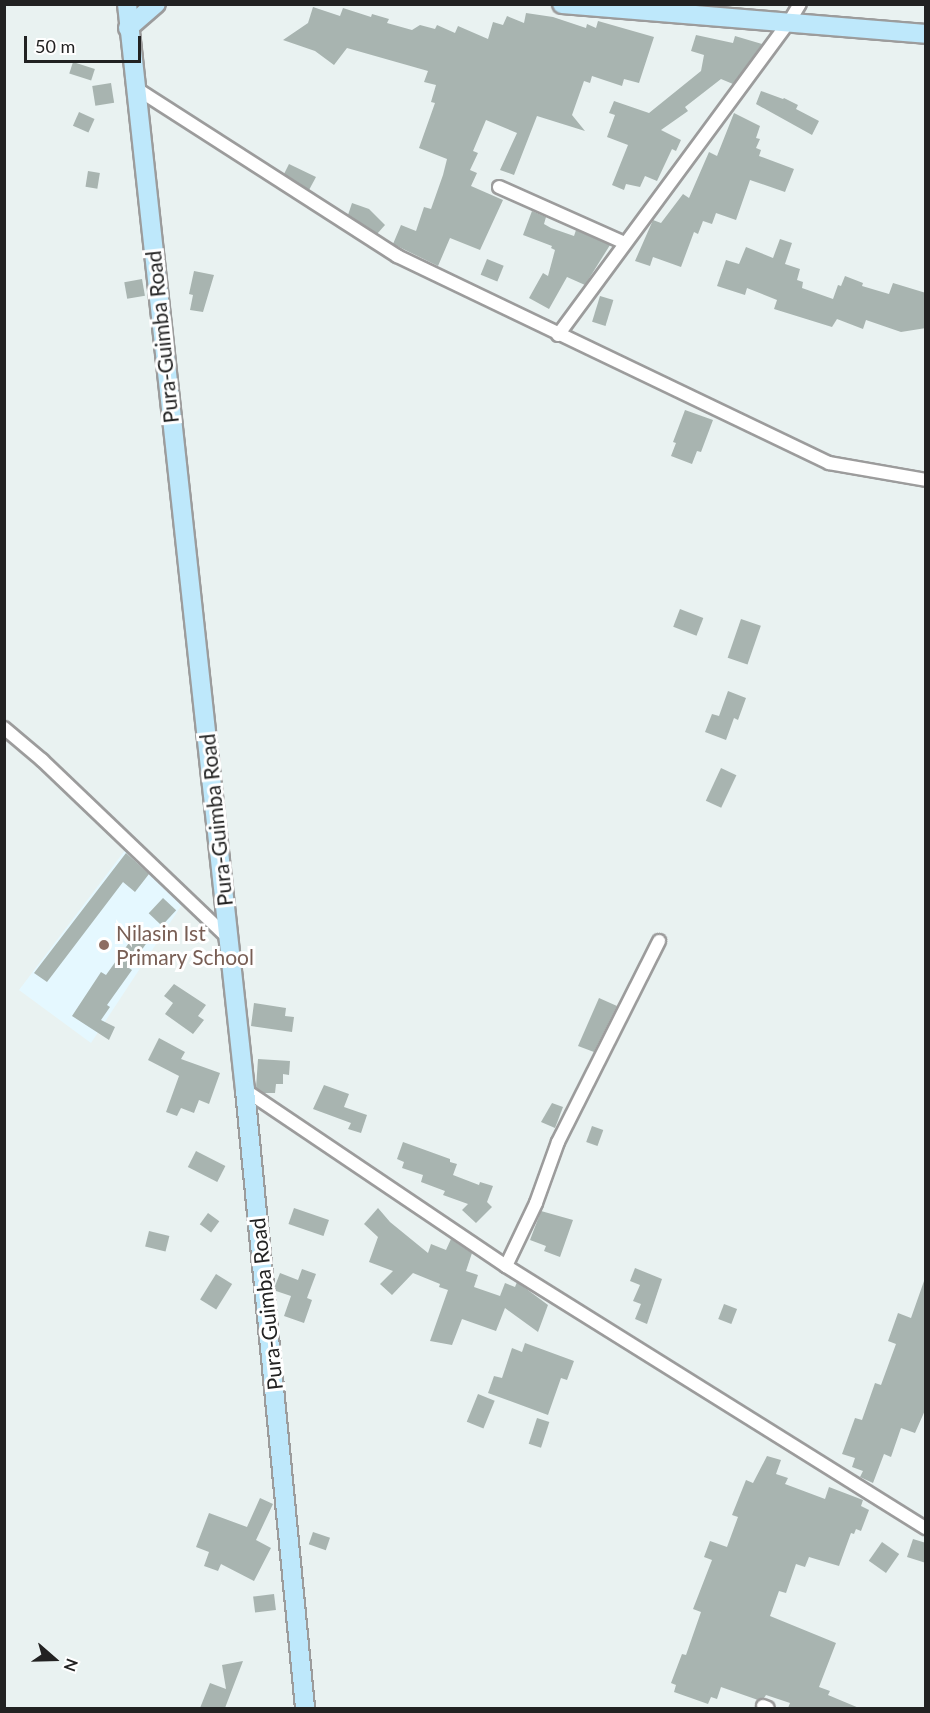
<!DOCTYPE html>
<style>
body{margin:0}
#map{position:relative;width:930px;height:1713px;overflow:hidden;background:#e9f2f1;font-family:Lato,sans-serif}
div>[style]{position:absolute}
.education>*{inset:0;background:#e5f8ff}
.building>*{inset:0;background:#a8b4b0;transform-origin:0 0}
.roads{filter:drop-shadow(2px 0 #9c9c9c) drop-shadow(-2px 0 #9c9c9c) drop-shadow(0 2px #9c9c9c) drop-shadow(0 -2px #9c9c9c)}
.street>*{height:12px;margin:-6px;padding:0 6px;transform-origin:6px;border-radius:6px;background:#fff}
.secondary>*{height:18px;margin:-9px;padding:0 9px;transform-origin:9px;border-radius:9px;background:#bee8fb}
.dots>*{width:16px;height:16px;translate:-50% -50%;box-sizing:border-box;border:3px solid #fff;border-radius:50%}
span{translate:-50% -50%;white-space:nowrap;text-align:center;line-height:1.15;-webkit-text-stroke:6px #fff;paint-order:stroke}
.street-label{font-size:21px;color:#222}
.education-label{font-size:21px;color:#785e54}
.left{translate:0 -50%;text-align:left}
.frame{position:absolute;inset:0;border:6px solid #222;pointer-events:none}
.north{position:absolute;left:24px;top:1629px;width:60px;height:60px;-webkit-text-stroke:4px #fff;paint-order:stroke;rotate:110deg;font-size:16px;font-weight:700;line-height:24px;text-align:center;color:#222}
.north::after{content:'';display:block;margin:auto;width:21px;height:27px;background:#222;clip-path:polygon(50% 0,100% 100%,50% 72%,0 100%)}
.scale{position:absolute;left:24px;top:36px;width:117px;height:27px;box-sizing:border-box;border:3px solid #222;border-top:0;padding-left:8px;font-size:18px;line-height:21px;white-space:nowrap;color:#222;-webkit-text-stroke:4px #fff;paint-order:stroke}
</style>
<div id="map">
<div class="education">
<div style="clip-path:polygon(126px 849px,185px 900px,91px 1043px,19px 990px)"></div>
</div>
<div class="building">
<div style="clip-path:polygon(313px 7px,340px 16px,343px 8px,371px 17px,372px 14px,389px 19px,387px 23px,412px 30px,420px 25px,435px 29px,437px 25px,455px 33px,458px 26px,488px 39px,493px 22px,503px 25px,507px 16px,524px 23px,526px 13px,553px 17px,586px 28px,587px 24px,596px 28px,598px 21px,654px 37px,639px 83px,624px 79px,622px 86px,592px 76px,590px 83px,584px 81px,572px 115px,585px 131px,537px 116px,514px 175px,500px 170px,517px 133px,486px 120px,473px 151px,478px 153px,470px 170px,477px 173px,471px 186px,503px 200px,480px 250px,450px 238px,438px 266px,393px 244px,401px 225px,416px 231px,424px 207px,431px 209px,443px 175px,447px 159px,419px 148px,435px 103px,431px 102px,436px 85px,424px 82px,428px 71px,347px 48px,334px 65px,315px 51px,283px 40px,308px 23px)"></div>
<div style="clip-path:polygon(696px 35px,733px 43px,735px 36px,762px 44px,733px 84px,721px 79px,685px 107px,688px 111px,661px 130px,681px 140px,676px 151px,672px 149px,657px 181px,645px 176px,640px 187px,626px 184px,624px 190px,612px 185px,628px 145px,607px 137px,615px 115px,609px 113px,614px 101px,649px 113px,701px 71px,704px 55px,691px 51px)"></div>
<div style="left:73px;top:62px;width:23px;height:12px;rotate:18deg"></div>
<div style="left:111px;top:83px;width:20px;height:19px;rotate:81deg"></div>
<div style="clip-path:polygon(761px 91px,783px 99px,784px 98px,798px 105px,796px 109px,819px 121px,812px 135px,756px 104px)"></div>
<div style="left:79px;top:112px;width:17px;height:15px;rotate:24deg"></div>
<div style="clip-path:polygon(734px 113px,760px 126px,756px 138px,760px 139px,756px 148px,761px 150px,759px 156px,794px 169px,785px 192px,750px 180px,736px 220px,716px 213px,712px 224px,703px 221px,698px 234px,694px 232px,681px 267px,653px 257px,650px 266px,635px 261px,653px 220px,661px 223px,683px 194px,689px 198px,709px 152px,717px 156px)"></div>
<div style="clip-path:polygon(289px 164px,316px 177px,309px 190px,284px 174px)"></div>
<div style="left:88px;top:171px;width:12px;height:16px;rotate:9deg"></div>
<div style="clip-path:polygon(352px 203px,369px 209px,385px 225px,377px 234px,348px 215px)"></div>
<div style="clip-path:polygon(532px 211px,546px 217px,544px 224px,551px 228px,574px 236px,576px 230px,610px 245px,585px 285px,567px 277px,549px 309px,529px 298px,543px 273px,548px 276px,555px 250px,551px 248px,552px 246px,523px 235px)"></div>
<div style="clip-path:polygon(780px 239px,792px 243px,785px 264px,800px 269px,797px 280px,803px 282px,802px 288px,833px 299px,838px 285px,841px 286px,845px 276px,863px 283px,862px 286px,889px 294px,893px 283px,926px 293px,926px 328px,901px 332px,866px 320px,863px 329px,837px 319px,832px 327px,774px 309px,777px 300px,747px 288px,745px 295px,717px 286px,726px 260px,739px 264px,746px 247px,773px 258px)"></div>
<div style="left:487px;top:259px;width:18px;height:17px;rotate:22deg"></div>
<div style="clip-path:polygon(194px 271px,214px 275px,203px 312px,190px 310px,193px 295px,189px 294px)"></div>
<div style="left:142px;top:279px;width:17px;height:18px;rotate:80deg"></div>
<div style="left:600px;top:296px;width:14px;height:27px;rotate:17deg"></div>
<div style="clip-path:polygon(685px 410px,713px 420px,701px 452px,697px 451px,692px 464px,671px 456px,676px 443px,673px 442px)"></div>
<div style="left:680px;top:609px;width:25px;height:19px;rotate:21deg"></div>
<div style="left:741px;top:619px;width:21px;height:41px;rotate:19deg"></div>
<div style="clip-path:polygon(728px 691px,746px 698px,738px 720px,734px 718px,726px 740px,705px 732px,712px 714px,719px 716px)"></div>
<div style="left:721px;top:768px;width:17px;height:36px;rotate:25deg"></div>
<div style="clip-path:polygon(126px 853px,149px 874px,135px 892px,123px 882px,47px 982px,34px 973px)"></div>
<div style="left:163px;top:898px;width:18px;height:21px;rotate:43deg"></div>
<div style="clip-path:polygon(136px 933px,148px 941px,129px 968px,132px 970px,107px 1005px,110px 1007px,101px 1020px,115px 1027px,109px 1040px,72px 1016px,101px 972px,106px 975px)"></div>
<div style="clip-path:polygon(174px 984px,206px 1005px,198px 1016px,204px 1020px,193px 1034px,165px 1014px,173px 1003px,164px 996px)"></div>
<div style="clip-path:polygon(599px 998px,617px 1006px,594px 1052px,578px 1046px)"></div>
<div style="clip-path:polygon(254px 1003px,286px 1008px,285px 1016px,294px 1017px,292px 1032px,251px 1026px)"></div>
<div style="clip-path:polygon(159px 1038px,185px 1052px,181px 1059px,220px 1073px,209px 1104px,199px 1100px,194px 1113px,181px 1108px,177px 1116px,166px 1112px,179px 1076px,148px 1060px)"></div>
<div style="clip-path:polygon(258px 1059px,290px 1061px,289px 1075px,283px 1074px,283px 1084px,276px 1084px,275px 1093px,264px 1093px,256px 1088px)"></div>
<div style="clip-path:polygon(324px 1085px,349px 1094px,344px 1107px,367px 1115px,361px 1133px,348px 1129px,351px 1123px,313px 1109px)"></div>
<div style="clip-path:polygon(552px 1103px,563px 1107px,555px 1128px,541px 1122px)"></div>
<div style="left:592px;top:1126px;width:12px;height:17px;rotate:20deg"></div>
<div style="clip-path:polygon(403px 1142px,450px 1159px,450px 1162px,457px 1164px,453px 1175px,479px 1185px,480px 1182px,493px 1186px,487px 1202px,492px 1207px,476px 1223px,462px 1210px,468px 1204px,443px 1195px,445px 1191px,421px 1182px,423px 1175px,402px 1168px,404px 1162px,397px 1159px)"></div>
<div style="left:196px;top:1151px;width:33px;height:18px;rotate:27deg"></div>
<div style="left:294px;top:1208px;width:37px;height:17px;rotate:19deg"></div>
<div style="clip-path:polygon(378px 1208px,390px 1222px,428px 1253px,431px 1244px,446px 1250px,451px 1239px,472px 1253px,466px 1271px,478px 1275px,474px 1287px,500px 1296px,505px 1283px,515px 1287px,517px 1282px,548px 1305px,538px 1332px,505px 1308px,496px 1331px,462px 1319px,452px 1345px,430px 1341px,448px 1290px,439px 1287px,440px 1284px,413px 1273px,392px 1295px,380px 1284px,393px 1271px,369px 1262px,378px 1237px,364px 1224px)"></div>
<div style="clip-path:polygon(541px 1211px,573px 1220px,560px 1257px,544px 1251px,546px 1246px,530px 1240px)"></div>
<div style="left:208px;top:1213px;width:14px;height:14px;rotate:36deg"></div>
<div style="left:149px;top:1231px;width:21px;height:16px;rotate:14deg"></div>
<div style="clip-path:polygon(635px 1268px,662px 1279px,647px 1324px,635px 1319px,641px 1304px,633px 1301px,640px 1285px,630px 1281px)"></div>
<div style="clip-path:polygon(302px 1269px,316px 1274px,307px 1298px,312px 1300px,304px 1323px,284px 1316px,291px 1296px,276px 1291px,275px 1286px,280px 1273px,298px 1280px)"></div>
<div style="left:216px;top:1274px;width:19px;height:30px;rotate:32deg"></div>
<div style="clip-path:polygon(924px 1281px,926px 1408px,915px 1433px,901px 1428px,891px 1457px,884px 1454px,873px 1483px,860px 1477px,863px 1471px,852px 1467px,855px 1458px,842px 1454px,855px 1418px,862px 1420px,875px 1383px,881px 1385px,896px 1344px,888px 1341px,898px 1313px,911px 1318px)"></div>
<div style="left:724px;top:1304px;width:14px;height:16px;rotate:21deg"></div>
<div style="clip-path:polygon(525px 1343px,574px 1361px,567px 1380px,561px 1378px,548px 1415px,488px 1393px,494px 1376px,502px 1378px,512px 1348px,522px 1352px)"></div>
<div style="left:478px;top:1394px;width:18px;height:30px;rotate:22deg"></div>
<div style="left:537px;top:1418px;width:13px;height:27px;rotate:18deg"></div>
<div style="clip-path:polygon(767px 1456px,781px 1460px,776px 1474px,788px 1478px,785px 1484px,825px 1499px,829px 1487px,863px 1500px,861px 1506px,869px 1510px,861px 1531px,856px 1529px,854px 1534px,851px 1533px,839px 1566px,809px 1557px,805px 1567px,796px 1564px,786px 1593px,779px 1591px,770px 1616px,836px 1643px,819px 1687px,830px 1691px,828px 1695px,859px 1708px,788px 1708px,790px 1703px,766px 1695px,764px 1698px,758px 1700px,721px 1687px,717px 1699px,711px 1697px,708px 1704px,674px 1692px,676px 1685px,671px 1683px,682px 1654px,686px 1655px,701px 1612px,693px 1609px,712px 1560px,704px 1557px,710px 1541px,727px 1547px,738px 1517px,732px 1515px,746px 1480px,753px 1483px)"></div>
<div style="clip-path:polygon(260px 1498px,273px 1504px,256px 1540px,271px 1548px,254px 1581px,221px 1564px,218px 1571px,204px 1566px,209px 1552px,196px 1547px,209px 1513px,247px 1527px)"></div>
<div style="left:313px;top:1532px;width:18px;height:13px;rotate:19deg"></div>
<div style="clip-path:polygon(913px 1539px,926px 1543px,926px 1563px,907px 1557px)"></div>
<div style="left:882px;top:1542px;width:21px;height:23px;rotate:35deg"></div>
<div style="left:274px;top:1594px;width:16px;height:21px;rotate:83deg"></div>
<div style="clip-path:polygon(243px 1661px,225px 1708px,200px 1708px,210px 1683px,226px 1689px,222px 1665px)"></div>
</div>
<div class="roads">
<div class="street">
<div style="left:134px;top:87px;width:313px;rotate:32.7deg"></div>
<div style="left:397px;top:256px;width:479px;rotate:25.6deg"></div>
<div style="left:829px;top:463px;width:98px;rotate:9.9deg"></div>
<div style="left:499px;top:187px;width:138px;rotate:24deg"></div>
<div style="left:558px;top:335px;width:389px;rotate:-53.6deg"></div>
<div style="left:789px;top:22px;width:21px;rotate:-59deg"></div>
<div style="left:4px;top:728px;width:50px;rotate:40.1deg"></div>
<div style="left:42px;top:760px;width:259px;rotate:43.7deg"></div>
<div style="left:245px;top:1090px;width:315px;rotate:34deg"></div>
<div style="left:506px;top:1266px;width:495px;rotate:32deg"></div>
<div style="left:506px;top:1266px;width:70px;rotate:-64.5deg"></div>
<div style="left:536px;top:1203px;width:65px;rotate:-70.2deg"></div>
<div style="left:558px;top:1142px;width:225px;rotate:-63.3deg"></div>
<div style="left:763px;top:1706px;width:5px;rotate:22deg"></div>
</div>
<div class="secondary">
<div style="left:127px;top:4px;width:1092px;rotate:83.8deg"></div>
<div style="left:245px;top:1090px;width:621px;rotate:84.45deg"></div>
<div style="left:562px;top:4px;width:365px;rotate:4.7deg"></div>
<div style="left:128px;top:28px;width:37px;rotate:-41deg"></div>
</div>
</div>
<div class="dots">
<div style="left:104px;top:945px;background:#8d6e63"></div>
</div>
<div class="street-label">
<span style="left:162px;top:337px;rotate:-96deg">Pura-Guimba Road</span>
<span style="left:216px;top:820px;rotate:-96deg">Pura-Guimba Road</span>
<span style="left:266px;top:1304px;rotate:-96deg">Pura-Guimba Road</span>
</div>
<div class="education-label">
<span class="left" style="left:116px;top:945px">Nilasin Ist<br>Primary School</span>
</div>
<div class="frame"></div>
<div class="north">N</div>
<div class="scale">50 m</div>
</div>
